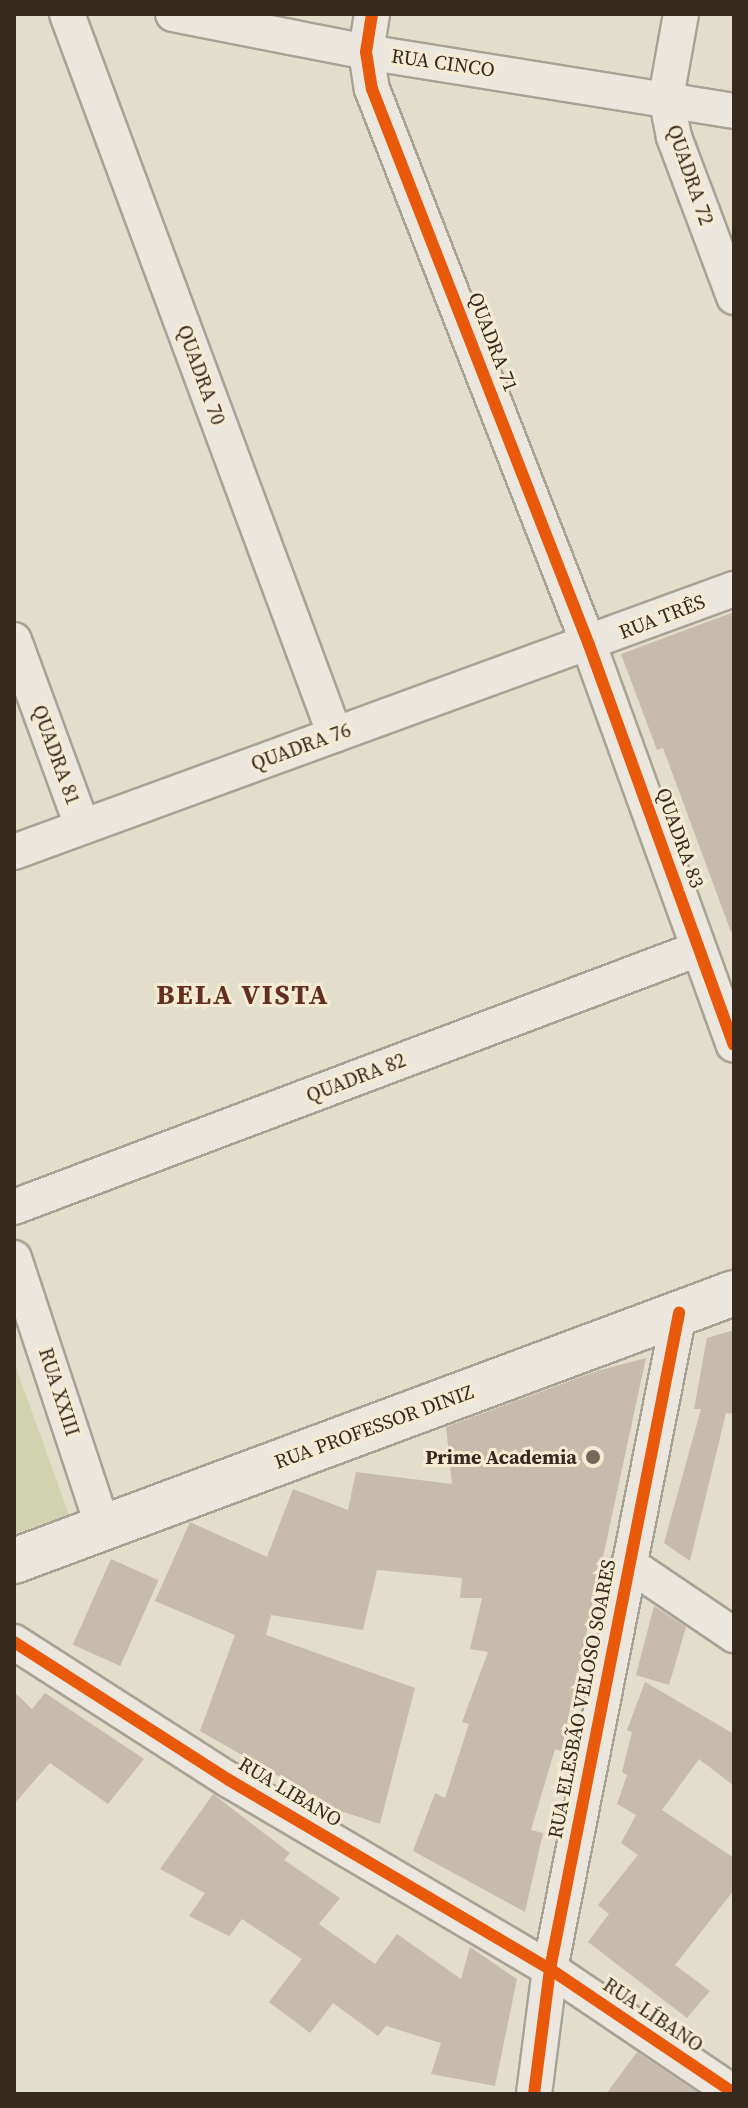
<!DOCTYPE html>
<meta charset="utf-8">
<style>
body{margin:0}
#map{position:relative;width:748px;height:2108px;overflow:hidden;background:#e3ddcc;font-family:"Source Serif 4",serif}
div>[style]{position:absolute}
.green>*{inset:0;background:#d1d3af}
.building>*{inset:0;background:#c6bbad;transform-origin:0 0}
.roads{filter:drop-shadow(2px 0 #a8a296) drop-shadow(-2px 0 #a8a296) drop-shadow(0 2px #a8a296) drop-shadow(0 -2px #a8a296)}
.street>*{height:34px;margin:-17px;padding:0 17px;transform-origin:17px;border-radius:17px;background:#ebe7de}
.secondary>*{height:44px;margin:-22px;padding:0 22px;transform-origin:22px;border-radius:22px;background:#ebe7de}
.cycleway>*{height:12px;margin:-6px;padding:0 6px;transform-origin:6px;border-radius:6px;background:#e8590c}
.dots>*{width:22px;height:22px;translate:-50% -50%;box-sizing:border-box;border:4px solid #f4ebd2;border-radius:50%}
span{translate:-50% -50%;white-space:nowrap;text-align:center;line-height:1.15;-webkit-text-stroke:6px #f4ebd2;paint-order:stroke}
.street-label{font-size:20px;color:#362a1e}
.poi-label{font-size:20px;color:#362a1e;font-weight:700}
.right{translate:-100% -50%;text-align:right}
.district-label{font-size:28px;color:#612e1f;font-weight:700;letter-spacing:2px}
.frame{position:absolute;inset:0;border:16px solid #362a1e;pointer-events:none}
</style>
<div id="map">
<div class="green">
<div style="clip-path:polygon(14px 1362px,69px 1515px,14px 1534px)"></div>
</div>
<div class="building">
<div style="clip-path:polygon(734px 612px,734px 931px,731px 932px,663px 748px,657px 750px,621px 654px)"></div>
<div style="clip-path:polygon(734px 1330px,734px 1414px,726px 1413px,690px 1561px,664px 1543px,701px 1409px,694px 1409px,707px 1338px)"></div>
<div style="clip-path:polygon(646px 1358px,561px 1751px,555px 1749px,531px 1830px,543px 1833px,525px 1912px,413px 1851px,435px 1793px,445px 1798px,469px 1724px,462px 1722px,488px 1652px,470px 1649px,482px 1598px,460px 1598px,462px 1578px,377px 1570px,363px 1630px,271px 1615px,266px 1635px,415px 1688px,380px 1824px,338px 1810px,200px 1731px,235px 1635px,155px 1601px,190px 1522px,267px 1557px,293px 1489px,348px 1510px,356px 1472px,452px 1484px,446px 1427px,597px 1371px)"></div>
<div style="left:111px;top:1559px;width:52px;height:94px;rotate:24deg"></div>
<div style="clip-path:polygon(654px 1606px,686px 1627px,669px 1685px,636px 1675px)"></div>
<div style="clip-path:polygon(645px 1682px,734px 1734px,734px 1786px,699px 1759px,662px 1810px,734px 1858px,734px 1890px,675px 1965px,710px 1991px,687px 2018px,588px 1942px,609px 1914px,598px 1905px,638px 1855px,621px 1843px,636px 1815px,617px 1804px,627px 1775px,622px 1772px,632px 1732px,627px 1730px)"></div>
<div style="clip-path:polygon(14px 1692px,32px 1709px,45px 1693px,144px 1759px,108px 1804px,50px 1763px,14px 1804px)"></div>
<div style="clip-path:polygon(213px 1794px,290px 1853px,284px 1860px,340px 1898px,319px 1924px,375px 1964px,397px 1934px,461px 1979px,470px 1947px,517px 1979px,495px 2086px,431px 2074px,441px 2043px,386px 2026px,378px 2036px,333px 2003px,310px 2033px,269px 2002px,302px 1959px,242px 1919px,229px 1936px,189px 1916px,205px 1893px,160px 1869px)"></div>
<div style="clip-path:polygon(637px 2052px,700px 2094px,606px 2094px)"></div>
</div>
<div class="roads">
<div class="street">
<div style="left:67px;top:14px;width:769px;rotate:69.61deg"></div>
<div style="left:173px;top:14px;width:197px;rotate:11.1deg"></div>
<div style="left:366px;top:52px;width:373px;rotate:9.1deg"></div>
<div style="left:372px;top:14px;width:38px;rotate:99deg"></div>
<div style="left:366px;top:52px;width:37px;rotate:81deg"></div>
<div style="left:372px;top:89px;width:597px;rotate:68.68deg"></div>
<div style="left:589px;top:645px;width:425px;rotate:70.1deg"></div>
<div style="left:681px;top:14px;width:84px;rotate:100.2deg"></div>
<div style="left:666px;top:97px;width:41px;rotate:78.7deg"></div>
<div style="left:674px;top:137px;width:171px;rotate:69.4deg"></div>
<div style="left:14px;top:640px;width:198px;rotate:69.9deg"></div>
<div style="left:14px;top:852px;width:767px;rotate:-20.07deg"></div>
<div style="left:14px;top:1207px;width:731px;rotate:-20.67deg"></div>
<div style="left:14px;top:1258px;width:283px;rotate:71.7deg"></div>
<div style="left:629px;top:1564px;width:127px;rotate:34.1deg"></div>
<div style="left:14px;top:1642px;width:255px;rotate:32.7deg"></div>
<div style="left:229px;top:1780px;width:373px;rotate:30.5deg"></div>
<div style="left:550px;top:1969px;width:222px;rotate:34deg"></div>
<div style="left:534px;top:2094px;width:126px;rotate:-82.7deg"></div>
<div style="left:550px;top:1969px;width:669px;rotate:-78.87deg"></div>
</div>
<div class="secondary">
<div style="left:14px;top:1561px;width:768px;rotate:-20.42deg"></div>
</div>
</div>
<div class="cycleway">
<div style="left:372px;top:14px;width:38px;rotate:99deg"></div>
<div style="left:366px;top:52px;width:37px;rotate:81deg"></div>
<div style="left:372px;top:89px;width:597px;rotate:68.68deg"></div>
<div style="left:589px;top:645px;width:425px;rotate:70.1deg"></div>
<div style="left:14px;top:1642px;width:255px;rotate:32.7deg"></div>
<div style="left:229px;top:1780px;width:373px;rotate:30.5deg"></div>
<div style="left:550px;top:1969px;width:222px;rotate:34deg"></div>
<div style="left:534px;top:2094px;width:126px;rotate:-82.7deg"></div>
<div style="left:550px;top:1969px;width:669px;rotate:-78.87deg"></div>
</div>
<div class="dots">
<div style="left:593px;top:1457px;background:#73695b"></div>
</div>
<div class="street-label">
<span style="left:443px;top:63px;rotate:8deg">RUA CINCO</span>
<span style="left:690px;top:175px;rotate:71deg">QUADRA 72</span>
<span style="left:493px;top:342px;rotate:69deg">QUADRA 71</span>
<span style="left:201px;top:375px;rotate:70deg">QUADRA 70</span>
<span style="left:662px;top:617px;rotate:-21deg">RUA TRÊS</span>
<span style="left:301px;top:747px;rotate:-20deg">QUADRA 76</span>
<span style="left:56px;top:755px;rotate:70deg">QUADRA 81</span>
<span style="left:680px;top:838px;rotate:70deg">QUADRA 83</span>
<span style="left:356px;top:1078px;rotate:-21deg">QUADRA 82</span>
<span style="left:59px;top:1392px;rotate:72deg">RUA XXIII</span>
<span style="left:374px;top:1427px;rotate:-20deg">RUA PROFESSOR DINIZ</span>
<span style="left:582px;top:1699px;rotate:-79deg">RUA ELESBÃO VELOSO SOARES</span>
<span style="left:290px;top:1792px;rotate:31deg">RUA LIBANO</span>
<span style="left:653px;top:2015px;rotate:34deg">RUA LÍBANO</span>
</div>
<div class="poi-label">
<span class="right" style="left:577px;top:1457px">Prime Academia</span>
</div>
<div class="district-label">
<span style="left:243px;top:994px">BELA VISTA</span>
</div>
<div class="frame"></div>
</div>
